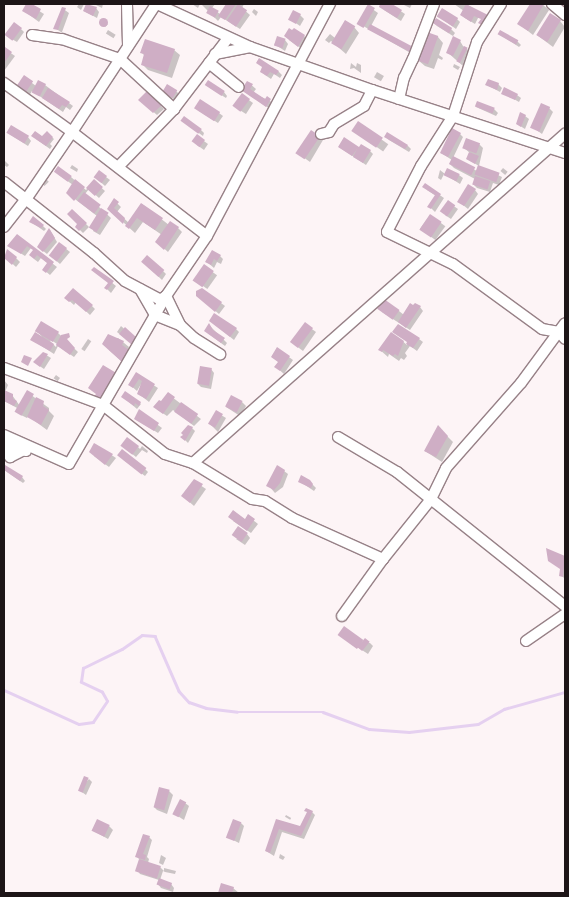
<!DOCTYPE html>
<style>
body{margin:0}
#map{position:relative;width:569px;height:897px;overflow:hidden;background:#fdf4f6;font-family:Poppins,sans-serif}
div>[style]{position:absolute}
.shadow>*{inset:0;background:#0003;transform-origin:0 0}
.stream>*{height:2.5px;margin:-1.25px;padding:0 1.25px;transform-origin:1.25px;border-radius:1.25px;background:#e5d0f0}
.building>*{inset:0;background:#cfaec5;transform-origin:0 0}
.round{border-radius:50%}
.roads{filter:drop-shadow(1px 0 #978187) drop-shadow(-1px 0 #978187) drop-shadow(0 1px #978187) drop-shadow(0 -1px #978187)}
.minor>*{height:10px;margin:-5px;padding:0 5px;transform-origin:5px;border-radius:5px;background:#fff}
span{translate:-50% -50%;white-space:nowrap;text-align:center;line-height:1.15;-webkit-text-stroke:4px #fdf4f6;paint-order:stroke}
.frame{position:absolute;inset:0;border:5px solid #1d1517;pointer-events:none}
</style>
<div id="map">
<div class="shadow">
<div style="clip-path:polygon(28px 4px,44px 14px,39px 22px,24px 11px)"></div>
<div style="clip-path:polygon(79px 4px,84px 4px,81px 10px,77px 7px)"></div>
<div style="clip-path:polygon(94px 4px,103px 4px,102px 8px)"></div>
<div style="clip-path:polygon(192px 4px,200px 4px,198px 8px)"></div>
<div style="clip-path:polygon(201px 4px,215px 4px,212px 8px,220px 14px,227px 4px,244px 4px,242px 8px,250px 15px,240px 29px,221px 17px,218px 21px)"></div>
<div style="clip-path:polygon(380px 4px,390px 4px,405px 14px,401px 21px,384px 10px)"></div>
<div style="clip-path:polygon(402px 4px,412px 4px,410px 8px)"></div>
<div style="clip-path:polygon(454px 4px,466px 4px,490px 19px,478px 18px,475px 24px,465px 18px,462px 15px,464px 11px)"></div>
<div style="clip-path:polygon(531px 4px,542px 4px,549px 10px,533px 35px,519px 24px)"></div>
<div style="clip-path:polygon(368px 6px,378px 13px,371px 26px,416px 52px,414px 55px,358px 23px)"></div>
<div style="clip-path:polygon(62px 8px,69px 13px,62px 32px,70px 35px,71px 39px,55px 28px)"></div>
<div style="clip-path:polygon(96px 8px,99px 12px,97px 18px,84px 11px)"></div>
<div style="clip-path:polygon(254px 9px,258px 12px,256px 16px,252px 12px)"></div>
<div style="clip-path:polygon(300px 15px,304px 19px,300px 26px,290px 19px)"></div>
<div style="clip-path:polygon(438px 16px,457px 19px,460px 22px,456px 29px)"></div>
<div style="clip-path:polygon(102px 19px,108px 24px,105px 27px,100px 22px)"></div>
<div style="clip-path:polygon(436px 19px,451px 29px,455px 33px,453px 36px,437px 26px,434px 23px)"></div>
<div style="clip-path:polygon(560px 21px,565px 27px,553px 47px,537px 35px)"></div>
<div style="clip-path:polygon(354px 27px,359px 33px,346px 54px,331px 41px,329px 43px,325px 40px,330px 34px,335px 38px)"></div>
<div style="clip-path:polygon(21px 29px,24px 32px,17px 42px,10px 38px)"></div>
<div style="clip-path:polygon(294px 29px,308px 39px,302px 49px,289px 40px)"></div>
<div style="left:108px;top:30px;width:9px;height:4px;rotate:32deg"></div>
<div style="clip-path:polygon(428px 34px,438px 37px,443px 43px,439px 55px,443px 58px,442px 60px,438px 58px,434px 69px,425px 66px,419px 61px)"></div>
<div style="clip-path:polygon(499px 34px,517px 41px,521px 45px,519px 47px)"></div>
<div style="clip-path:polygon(285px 40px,288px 44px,285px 51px,274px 44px)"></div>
<div style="clip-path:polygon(460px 41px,463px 46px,471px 52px,463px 66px,447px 52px)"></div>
<div style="clip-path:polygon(5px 49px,15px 56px,4px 71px,4px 51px)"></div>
<div style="clip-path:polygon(174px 50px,180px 55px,172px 78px,148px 70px,142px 64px,145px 56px,142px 53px)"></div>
<div style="clip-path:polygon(259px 59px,279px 72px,282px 75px,280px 78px,274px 74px,271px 79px,265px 75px,261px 71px,263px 68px)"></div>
<div style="clip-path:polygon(351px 63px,356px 67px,357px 63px,361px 65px,361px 73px,354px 68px,350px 69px)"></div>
<div style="clip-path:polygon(454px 64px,460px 67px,458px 70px,453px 67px)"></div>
<div style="left:377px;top:72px;width:8px;height:6px;rotate:30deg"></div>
<div style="clip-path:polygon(24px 77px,36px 86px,45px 85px,73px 106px,70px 110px,66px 107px,63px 112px,32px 91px,29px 96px,21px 90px)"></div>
<div style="clip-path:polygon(248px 82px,256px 89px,253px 93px,274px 103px,270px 109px,242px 90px)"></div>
<div style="clip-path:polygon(498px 84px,502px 88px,500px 92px,487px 85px)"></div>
<div style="clip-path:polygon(210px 88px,224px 92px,227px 96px,226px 98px)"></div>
<div style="clip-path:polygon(176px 91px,179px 94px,175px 100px,167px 95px)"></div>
<div style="clip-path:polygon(148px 92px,164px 109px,157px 115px,143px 103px)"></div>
<div style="clip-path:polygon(503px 93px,517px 95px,521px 98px,519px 102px)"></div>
<div style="clip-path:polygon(242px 95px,253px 103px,246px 114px,238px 109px)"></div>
<div style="clip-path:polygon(476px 107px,494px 109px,498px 113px,496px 116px)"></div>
<div style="clip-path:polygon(549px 108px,553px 112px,542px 134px,531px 126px)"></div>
<div style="clip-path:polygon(199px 111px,219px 113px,223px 116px,218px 123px)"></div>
<div style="clip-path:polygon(525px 116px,529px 119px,525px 129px,517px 124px)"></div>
<div style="left:358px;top:123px;width:37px;height:9px;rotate:35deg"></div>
<div style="clip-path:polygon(186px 124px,201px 130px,204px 133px,203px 136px)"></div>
<div style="clip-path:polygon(47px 133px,54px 139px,50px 144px,52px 146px,50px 149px,36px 139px,47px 141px)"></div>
<div style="clip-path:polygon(388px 134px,408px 146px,411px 149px,409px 152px,389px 140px,386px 137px)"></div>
<div style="clip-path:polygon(460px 134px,463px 137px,453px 158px,477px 171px,479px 166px,467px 159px,470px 153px,464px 148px,479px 144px,483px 148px,479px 166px,502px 177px,499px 185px,493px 183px,490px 192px,477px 188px,473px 184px,475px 179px,454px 168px,450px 164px,452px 160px,441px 153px)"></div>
<div style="clip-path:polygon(11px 135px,28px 137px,31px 141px,28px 146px)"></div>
<div style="clip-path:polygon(197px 136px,208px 144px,204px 150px,197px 145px)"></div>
<div style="clip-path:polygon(319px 137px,323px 140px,310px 162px,299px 154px)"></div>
<div style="clip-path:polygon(339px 147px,370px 151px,373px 154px,366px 165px)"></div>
<div style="clip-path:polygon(4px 160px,9px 165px,7px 167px,4px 165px)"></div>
<div style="clip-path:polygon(72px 165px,78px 169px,77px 172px,70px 168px)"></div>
<div style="left:503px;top:168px;width:6px;height:4px;rotate:39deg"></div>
<div style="clip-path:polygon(440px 170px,445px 174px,459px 175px,463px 178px,460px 184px,444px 174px,441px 180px,438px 178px)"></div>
<div style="clip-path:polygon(59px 175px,71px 177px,86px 190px,94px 181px,105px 191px,99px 198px,89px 189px,85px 194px,111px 218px,100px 235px,93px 231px,97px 216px,67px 193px,73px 185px)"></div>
<div style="clip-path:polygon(95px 177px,106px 177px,110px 180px,105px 186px)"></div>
<div style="left:46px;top:179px;width:4px;height:6px;rotate:45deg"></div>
<div style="clip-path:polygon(425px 185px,444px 198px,435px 212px,429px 206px,436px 196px,427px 190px)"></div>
<div style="clip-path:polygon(475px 190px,478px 194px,468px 209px,458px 201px)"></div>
<div style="clip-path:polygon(114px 200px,121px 207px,117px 212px,129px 223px,142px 204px,169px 225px,170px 223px,178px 228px,182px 232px,168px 252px,157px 242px,162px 235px,143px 222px,135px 233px,112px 212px)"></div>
<div style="clip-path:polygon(448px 202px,458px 209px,451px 219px,445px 215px)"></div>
<div style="clip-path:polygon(72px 210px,89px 227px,83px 233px,77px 227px,78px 223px)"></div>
<div style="left:430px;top:215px;width:19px;height:17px;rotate:36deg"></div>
<div style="clip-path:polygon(31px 222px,43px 226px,46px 229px,44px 231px)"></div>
<div style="clip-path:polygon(50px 230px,57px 242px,47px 254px,42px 250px)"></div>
<div style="clip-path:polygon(17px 236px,57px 267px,50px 275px,44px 270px,49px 264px,41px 258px,38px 262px,34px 259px,34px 250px,31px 248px,25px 256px,9px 246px)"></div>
<div style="clip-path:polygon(60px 244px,70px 252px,60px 264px,54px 259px)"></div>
<div style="clip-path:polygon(220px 256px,223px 259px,221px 264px,217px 262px,214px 268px,207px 262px)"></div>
<div style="clip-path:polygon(5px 257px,16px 258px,20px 262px,16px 267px)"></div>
<div style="clip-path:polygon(146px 265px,163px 271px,166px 274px,162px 280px)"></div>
<div style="left:204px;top:266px;width:16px;height:17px;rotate:35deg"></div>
<div style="clip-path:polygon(94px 268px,116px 286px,111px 293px,106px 288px,109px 283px)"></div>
<div style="clip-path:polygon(66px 298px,92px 306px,95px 309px,90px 315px,76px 302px,74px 305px)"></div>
<div style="clip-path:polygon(201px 299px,221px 303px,225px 306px,219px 314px)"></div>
<div style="clip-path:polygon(420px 307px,423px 311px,410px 330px,382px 312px,399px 311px,404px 315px)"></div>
<div style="clip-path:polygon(214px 324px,236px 329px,239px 332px,234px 340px)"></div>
<div style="clip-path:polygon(305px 324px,316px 332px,303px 351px,295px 345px)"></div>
<div style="clip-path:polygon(209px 325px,227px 343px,225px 346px,209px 334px)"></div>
<div style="clip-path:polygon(121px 326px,139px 342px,136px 347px,117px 332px)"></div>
<div style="clip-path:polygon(evenodd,37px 331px,58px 333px,78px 352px,74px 357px,58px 346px,54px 354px,32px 340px,43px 338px,37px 331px,51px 340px,57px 344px,56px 347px,50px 341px,51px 340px)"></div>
<div style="clip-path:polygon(394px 332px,419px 339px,423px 342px,417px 351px,410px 346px,405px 353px,407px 356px,404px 360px,401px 358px,399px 361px,389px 354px,388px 357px,380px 350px,400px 339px,407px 345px,408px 342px)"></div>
<div style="clip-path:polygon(118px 338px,129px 347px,128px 350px,134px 356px,128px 367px,109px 350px,112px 339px)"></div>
<div style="left:88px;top:339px;width:4px;height:12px;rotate:34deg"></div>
<div style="clip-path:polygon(278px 349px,293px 360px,284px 374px,276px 367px,279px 362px)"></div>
<div style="clip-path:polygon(43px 353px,51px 358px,44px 369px,38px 365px)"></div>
<div style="clip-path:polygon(211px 369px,214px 373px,211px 389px,201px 387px,198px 384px)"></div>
<div style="clip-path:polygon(136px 374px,158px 388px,149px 402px,139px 394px,141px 384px,137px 391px,130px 385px)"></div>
<div style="left:56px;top:375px;width:5px;height:4px;rotate:37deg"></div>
<div style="clip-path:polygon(4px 380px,8px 385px,5px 392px,12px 395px,20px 406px,27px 392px,49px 408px,49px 411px,54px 416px,47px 430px,28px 416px,27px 418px,21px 415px,18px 412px,19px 409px,4px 401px)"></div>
<div style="clip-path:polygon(126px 393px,141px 404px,137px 409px,123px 397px)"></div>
<div style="clip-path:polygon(168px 394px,201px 419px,194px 426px,173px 410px,167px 416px,158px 410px)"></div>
<div style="clip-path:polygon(242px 402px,246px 406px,240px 416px,226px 407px)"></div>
<div style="clip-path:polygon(139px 411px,162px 428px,158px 433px,135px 419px)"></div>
<div style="clip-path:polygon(216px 412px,226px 418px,218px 432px,210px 424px)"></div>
<div style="clip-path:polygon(438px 427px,453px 442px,442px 462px,425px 451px)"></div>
<div style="clip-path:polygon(192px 428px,195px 431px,188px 443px,182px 437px)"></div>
<div style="clip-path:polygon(95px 444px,116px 458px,109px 467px,94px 456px)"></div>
<div style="clip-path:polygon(142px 446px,148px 451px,147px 453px,142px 450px,136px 457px,126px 449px,138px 447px,140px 449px)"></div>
<div style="clip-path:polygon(122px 459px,145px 469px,148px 472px,145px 476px)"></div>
<div style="clip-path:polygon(5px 466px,22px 477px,25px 481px,23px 483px,7px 472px,4px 469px)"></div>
<div style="clip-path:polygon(284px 471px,288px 474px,283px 487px,275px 493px,268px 485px)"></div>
<div style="clip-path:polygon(194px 481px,206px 489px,194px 506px,186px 499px)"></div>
<div style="clip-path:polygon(299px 481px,309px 481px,316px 488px,314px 491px)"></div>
<div style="clip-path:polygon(248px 516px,258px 524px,251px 533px,233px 521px,245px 521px)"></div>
<div style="clip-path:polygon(247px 534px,250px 538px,245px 545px,236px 539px)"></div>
<div style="clip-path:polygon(547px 550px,565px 557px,565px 579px,561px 575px,561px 569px)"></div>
<div style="clip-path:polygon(342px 637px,370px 643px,373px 646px,368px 654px)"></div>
<div style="clip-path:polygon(89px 779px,92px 782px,86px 795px,79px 790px)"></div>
<div style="clip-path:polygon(169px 791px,173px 795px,167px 814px,157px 810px,154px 807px)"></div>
<div style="clip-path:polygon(185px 803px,189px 806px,184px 820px,176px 815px)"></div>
<div style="clip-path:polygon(312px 812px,315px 815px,304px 839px,282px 832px,274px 856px,266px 851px,277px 820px,301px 827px)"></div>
<div style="left:286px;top:815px;width:6px;height:2px;rotate:31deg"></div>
<div style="clip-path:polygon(241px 823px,244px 826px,239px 843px,229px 838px)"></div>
<div style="clip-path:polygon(109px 826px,113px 830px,108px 839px,92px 830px)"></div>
<div style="clip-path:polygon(149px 837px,152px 840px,147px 857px,149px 859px,148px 863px,160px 867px,164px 871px,164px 868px,176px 871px,175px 874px,165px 872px,163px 871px,160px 880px,171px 884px,174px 888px,173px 892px,161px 888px,158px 884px,159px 880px,140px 874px,137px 870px,140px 860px,136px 856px)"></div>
<div style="clip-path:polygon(280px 854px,285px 857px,283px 860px,279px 858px)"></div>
<div style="clip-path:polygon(161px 855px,166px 858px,163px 865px,159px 863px)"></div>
<div style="clip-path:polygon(222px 884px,233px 888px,239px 893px,219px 893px)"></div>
</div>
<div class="stream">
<div style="left:4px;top:690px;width:82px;rotate:24.4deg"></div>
<div style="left:79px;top:724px;width:14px;rotate:-8deg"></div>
<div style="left:93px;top:722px;width:25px;rotate:-56deg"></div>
<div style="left:107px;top:701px;width:10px;rotate:-119deg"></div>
<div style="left:102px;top:692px;width:23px;rotate:-155deg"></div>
<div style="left:81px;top:682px;width:14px;rotate:-82deg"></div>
<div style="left:83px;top:668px;width:43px;rotate:-26deg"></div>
<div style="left:122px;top:649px;width:24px;rotate:-35deg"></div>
<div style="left:142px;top:635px;width:13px;rotate:4deg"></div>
<div style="left:155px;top:636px;width:60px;rotate:66.4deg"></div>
<div style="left:179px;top:691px;width:15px;rotate:48deg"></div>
<div style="left:189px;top:702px;width:18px;rotate:19deg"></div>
<div style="left:206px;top:708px;width:31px;rotate:7deg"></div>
<div style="left:237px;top:712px;width:86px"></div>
<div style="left:323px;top:712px;width:49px;rotate:20.3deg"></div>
<div style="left:369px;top:729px;width:40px;rotate:4.3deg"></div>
<div style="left:409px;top:732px;width:69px;rotate:-6.6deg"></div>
<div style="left:478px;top:724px;width:30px;rotate:-30deg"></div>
<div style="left:504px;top:709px;width:63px;rotate:-15.6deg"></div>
</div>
<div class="building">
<div style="clip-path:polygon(26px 4px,32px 4px,41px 9px,36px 19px,22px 11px)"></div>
<div style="clip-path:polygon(86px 4px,97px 7px,93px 16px,83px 11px)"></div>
<div style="clip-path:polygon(226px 4px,236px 4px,225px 20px,218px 16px)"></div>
<div style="left:238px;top:4px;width:11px;height:20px;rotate:34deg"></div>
<div style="left:368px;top:4px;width:8px;height:23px;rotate:30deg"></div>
<div style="clip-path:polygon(380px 4px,392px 4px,402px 10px,397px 18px,379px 7px)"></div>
<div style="clip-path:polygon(466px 4px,488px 15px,482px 25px,478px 23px,481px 19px,474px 16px,471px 22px,460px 15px)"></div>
<div style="clip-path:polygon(530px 4px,544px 4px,528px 31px,517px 24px)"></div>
<div style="left:210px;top:6px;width:10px;height:8px;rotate:29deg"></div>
<div style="clip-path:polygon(62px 7px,66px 8px,58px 30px,53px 29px)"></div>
<div style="left:442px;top:8px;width:19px;height:10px;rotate:32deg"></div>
<div style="left:293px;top:10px;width:9px;height:11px;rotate:27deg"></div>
<div style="left:550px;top:13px;width:13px;height:26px;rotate:32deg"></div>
<div class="round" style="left:98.5px;top:17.5px;width:9px;height:9px"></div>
<div style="left:436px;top:18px;width:19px;height:6px;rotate:32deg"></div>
<div style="left:345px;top:20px;width:12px;height:27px;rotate:31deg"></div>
<div style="left:14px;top:22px;width:10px;height:16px;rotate:37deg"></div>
<div style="left:370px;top:24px;width:49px;height:6px;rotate:28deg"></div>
<div style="clip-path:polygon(289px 28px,292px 30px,294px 28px,305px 35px,298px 47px,284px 36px)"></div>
<div style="left:500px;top:30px;width:21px;height:5px;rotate:29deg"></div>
<div style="left:427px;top:32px;width:12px;height:30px;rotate:20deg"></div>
<div style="left:277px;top:36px;width:9px;height:10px;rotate:18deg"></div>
<div style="clip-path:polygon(453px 36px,461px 40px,453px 56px,446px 53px)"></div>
<div style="clip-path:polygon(145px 39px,175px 49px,167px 73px,141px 65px,144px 54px,140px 53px)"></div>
<div style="left:464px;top:46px;width:4px;height:17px;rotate:27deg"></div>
<div style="clip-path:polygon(5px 47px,12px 52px,4px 63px,4px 49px)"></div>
<div style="clip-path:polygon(259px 58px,279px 71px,276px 75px,270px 72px,267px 76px,260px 72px,262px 67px,256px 63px)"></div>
<div style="left:24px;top:75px;width:11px;height:14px;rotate:34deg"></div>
<div style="clip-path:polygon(488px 79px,499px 83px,497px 90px,485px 85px)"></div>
<div style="left:38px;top:80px;width:9px;height:14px;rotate:27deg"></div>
<div style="left:208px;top:80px;width:20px;height:6px;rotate:33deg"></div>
<div style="clip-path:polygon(247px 81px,253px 84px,250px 89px,265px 99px,267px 96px,271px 99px,266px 107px,241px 90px)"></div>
<div style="left:167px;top:84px;width:12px;height:9px;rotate:31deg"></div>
<div style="clip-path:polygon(504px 87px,518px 94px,515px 100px,501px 94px)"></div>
<div style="clip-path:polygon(48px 88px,70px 102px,66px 107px,62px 105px,59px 109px,42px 98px)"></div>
<div style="clip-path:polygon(148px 90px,162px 105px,153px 113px,138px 100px)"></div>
<div style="left:242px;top:93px;width:10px;height:16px;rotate:37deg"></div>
<div style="left:200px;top:99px;width:24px;height:11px;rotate:33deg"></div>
<div style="left:477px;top:101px;width:19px;height:6px;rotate:21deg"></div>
<div style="left:541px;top:103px;width:10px;height:27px;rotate:24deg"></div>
<div style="clip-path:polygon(520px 112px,526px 115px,521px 127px,516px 124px)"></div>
<div style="left:184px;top:116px;width:22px;height:6px;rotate:36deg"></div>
<div style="left:358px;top:121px;width:30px;height:12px;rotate:34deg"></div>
<div style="left:11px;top:125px;width:21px;height:9px;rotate:31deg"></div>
<div style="clip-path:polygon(452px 128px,461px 133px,448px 157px,440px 153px)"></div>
<div style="left:311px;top:130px;width:11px;height:28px;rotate:34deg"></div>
<div style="clip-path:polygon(35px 131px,42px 136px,47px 131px,53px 137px,46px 146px,31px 136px)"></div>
<div style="clip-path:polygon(387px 132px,408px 145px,405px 149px,384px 137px)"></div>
<div style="left:197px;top:134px;width:10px;height:9px;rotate:37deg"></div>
<div style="clip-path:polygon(344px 137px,359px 147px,361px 144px,371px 150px,363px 163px,353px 157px,357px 149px,352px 156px,338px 147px)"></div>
<div style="left:466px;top:138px;width:15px;height:11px;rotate:20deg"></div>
<div style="clip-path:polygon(469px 152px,479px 156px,475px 164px,466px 159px)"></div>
<div style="left:453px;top:156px;width:25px;height:9px;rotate:27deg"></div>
<div style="left:478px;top:165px;width:23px;height:10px;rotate:20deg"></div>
<div style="left:58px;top:166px;width:17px;height:7px;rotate:36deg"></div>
<div style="left:447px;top:168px;width:14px;height:8px;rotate:25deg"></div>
<div style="left:99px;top:170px;width:10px;height:9px;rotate:37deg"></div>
<div style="left:475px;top:176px;width:16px;height:9px;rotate:18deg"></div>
<div style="clip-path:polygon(75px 179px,85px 187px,74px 201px,66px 193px)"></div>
<div style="left:94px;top:179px;width:12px;height:12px;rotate:42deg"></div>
<div style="clip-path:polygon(425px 183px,441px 194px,431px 209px,427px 207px,435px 195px,422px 187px)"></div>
<div style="clip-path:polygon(468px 184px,476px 189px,464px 206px,457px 202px)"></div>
<div style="left:84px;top:192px;width:21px;height:11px;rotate:37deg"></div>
<div style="clip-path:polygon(114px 198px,119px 202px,114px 208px,125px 218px,123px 224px,107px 209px)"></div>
<div style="left:448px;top:200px;width:9px;height:14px;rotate:36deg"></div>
<div style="clip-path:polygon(141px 203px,163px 218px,155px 230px,137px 218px,129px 229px,125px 226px)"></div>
<div style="left:101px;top:208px;width:9px;height:23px;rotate:32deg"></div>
<div style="clip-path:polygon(72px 209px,87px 223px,79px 231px,75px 227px,77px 224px,67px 214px)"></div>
<div style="left:430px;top:214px;width:14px;height:19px;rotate:34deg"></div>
<div style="clip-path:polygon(33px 216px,44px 225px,41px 228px,29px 222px)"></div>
<div style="clip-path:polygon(170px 221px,179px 227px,164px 250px,155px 242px)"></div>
<div style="clip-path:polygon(49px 228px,55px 238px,43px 252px,37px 247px)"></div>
<div style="clip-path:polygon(17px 234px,54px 262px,46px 273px,42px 270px,47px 263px,37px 255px,34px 259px,29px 255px,33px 250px,27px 246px,21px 254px,7px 246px)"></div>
<div style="left:59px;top:242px;width:10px;height:17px;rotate:37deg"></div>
<div style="clip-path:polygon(7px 249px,17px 257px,12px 265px,4px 258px)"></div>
<div style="clip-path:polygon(212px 250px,221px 255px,217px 261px,214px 259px,211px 265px,205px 262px)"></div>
<div style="left:147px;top:255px;width:23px;height:9px;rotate:41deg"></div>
<div style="left:204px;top:264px;width:12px;height:20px;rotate:35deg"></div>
<div style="clip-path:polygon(94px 267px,114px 281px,107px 290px,104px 288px,108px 283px,91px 270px)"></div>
<div style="clip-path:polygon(73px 288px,93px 305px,86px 312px,72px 300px,69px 302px,64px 298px)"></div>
<div style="clip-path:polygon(202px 288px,222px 302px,215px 312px,196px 296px,196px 291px)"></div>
<div style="left:384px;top:299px;width:19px;height:12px;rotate:35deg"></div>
<div style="clip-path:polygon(410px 303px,413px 305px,415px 303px,421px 306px,406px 328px,398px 322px)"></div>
<div style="clip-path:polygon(214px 313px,237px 328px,230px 337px,209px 321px)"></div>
<div style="left:41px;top:321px;width:21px;height:12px;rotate:31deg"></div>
<div style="left:305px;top:322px;width:10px;height:25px;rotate:37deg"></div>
<div style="clip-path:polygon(209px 323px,213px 330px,225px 338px,221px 343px,204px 331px)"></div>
<div style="clip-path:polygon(398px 324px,420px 338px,413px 348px,406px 344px,407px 342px,392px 332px)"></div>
<div style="clip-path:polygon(125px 327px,136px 337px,132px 345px,119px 334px)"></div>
<div style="clip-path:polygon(35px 332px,54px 344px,50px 351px,30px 340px)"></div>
<div style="clip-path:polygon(391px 332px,404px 341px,398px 356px,395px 354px,393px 356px,383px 350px,382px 352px,378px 350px)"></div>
<div style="clip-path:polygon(69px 333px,70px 337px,67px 339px,75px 348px,70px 355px,56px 345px,61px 335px)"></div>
<div style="clip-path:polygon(108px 334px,124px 341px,122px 345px,129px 350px,122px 362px,102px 344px)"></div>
<div style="clip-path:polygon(277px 347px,290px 356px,280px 371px,274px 367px,278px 362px,271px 357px)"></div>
<div style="clip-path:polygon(43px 352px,48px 354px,40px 367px,33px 362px)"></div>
<div style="clip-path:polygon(24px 355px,32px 358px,28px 366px,21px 362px)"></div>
<div style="clip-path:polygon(103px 365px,118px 374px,100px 402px,93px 398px,96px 394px,88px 388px)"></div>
<div style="left:200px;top:366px;width:12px;height:18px;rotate:9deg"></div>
<div style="clip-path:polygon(136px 372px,155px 384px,146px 399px,137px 394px,142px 381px,139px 379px,133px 388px,128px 385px)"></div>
<div style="clip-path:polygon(4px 390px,13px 394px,13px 399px,17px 401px,14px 406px,4px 401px)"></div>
<div style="left:27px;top:390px;width:8px;height:25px;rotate:30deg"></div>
<div style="clip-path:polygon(125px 391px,141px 402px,139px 406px,135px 403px,134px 406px,121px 397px)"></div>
<div style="clip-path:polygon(168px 392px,175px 397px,163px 414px,153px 407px,159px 400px,161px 401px)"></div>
<div style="left:231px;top:395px;width:13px;height:13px;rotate:27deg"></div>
<div style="clip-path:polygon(36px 397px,44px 401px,43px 406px,49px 410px,41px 425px,27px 417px)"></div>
<div style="left:181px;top:402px;width:21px;height:12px;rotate:35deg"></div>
<div style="clip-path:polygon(139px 409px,159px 423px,154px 431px,134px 419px)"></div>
<div style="left:216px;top:410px;width:8px;height:16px;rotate:30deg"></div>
<div style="clip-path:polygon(188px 425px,193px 427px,185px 441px,180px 437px,183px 435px,181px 433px)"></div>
<div style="clip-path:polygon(438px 425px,448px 436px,436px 457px,424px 451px)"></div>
<div style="left:127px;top:437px;width:15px;height:11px;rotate:37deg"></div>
<div style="clip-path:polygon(94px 443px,113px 454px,105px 465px,89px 452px)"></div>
<div style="left:122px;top:449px;width:31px;height:8px;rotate:38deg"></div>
<div style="clip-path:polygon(5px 465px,23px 476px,20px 481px,4px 470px)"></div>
<div style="clip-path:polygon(277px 465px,285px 470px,280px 483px,274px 490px,266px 486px)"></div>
<div style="clip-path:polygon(301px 475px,310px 480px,313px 484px,311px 488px,298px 482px)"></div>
<div style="clip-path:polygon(194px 479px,203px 484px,190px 503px,181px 496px)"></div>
<div style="clip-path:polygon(233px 510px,245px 519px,248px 514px,255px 519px,247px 531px,228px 517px)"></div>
<div style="left:238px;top:526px;width:12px;height:11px;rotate:35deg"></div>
<div style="clip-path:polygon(546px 548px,565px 556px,563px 577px,559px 576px,560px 569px,548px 561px)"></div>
<div style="left:344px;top:626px;width:24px;height:11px;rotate:36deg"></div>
<div style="left:365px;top:638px;width:6px;height:12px;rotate:39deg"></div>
<div style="left:84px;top:776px;width:5px;height:16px;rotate:22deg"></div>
<div style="left:159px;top:787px;width:11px;height:21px;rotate:15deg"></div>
<div style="left:180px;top:799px;width:7px;height:17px;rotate:27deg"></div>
<div style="clip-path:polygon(306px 808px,313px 811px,301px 836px,279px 829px,270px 853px,265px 851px,276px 819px,300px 826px,307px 812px,304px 811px)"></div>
<div style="left:97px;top:819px;width:14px;height:13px;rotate:25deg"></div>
<div style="left:233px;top:819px;width:9px;height:20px;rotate:21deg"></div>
<div style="clip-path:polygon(143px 834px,150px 836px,143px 854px,146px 855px,145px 860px,135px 857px)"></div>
<div style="left:139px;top:859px;width:23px;height:13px;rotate:18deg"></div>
<div style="left:159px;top:878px;width:14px;height:7px;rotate:21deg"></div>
<div style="clip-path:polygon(221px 883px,234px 887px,232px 893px,218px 893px)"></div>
</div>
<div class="roads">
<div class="minor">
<div style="left:127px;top:4px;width:42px;rotate:88.6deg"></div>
<div style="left:157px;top:4px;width:102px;rotate:24.8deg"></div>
<div style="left:250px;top:47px;width:129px;rotate:19.4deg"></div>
<div style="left:372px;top:90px;width:203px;rotate:18.1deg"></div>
<div style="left:501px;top:4px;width:45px;rotate:122.3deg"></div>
<div style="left:477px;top:42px;width:78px;rotate:108deg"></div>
<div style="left:453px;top:116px;width:59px;rotate:122.6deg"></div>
<div style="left:421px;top:166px;width:74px;rotate:117.3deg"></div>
<div style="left:387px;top:232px;width:73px;rotate:25.9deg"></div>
<div style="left:453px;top:264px;width:110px;rotate:36.1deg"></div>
<div style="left:542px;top:329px;width:17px;rotate:10deg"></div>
<div style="left:559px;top:332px;width:9px;rotate:49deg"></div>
<div style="left:552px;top:4px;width:17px;rotate:40deg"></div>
<div style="left:32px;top:35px;width:30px;rotate:8deg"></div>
<div style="left:62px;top:39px;width:61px;rotate:19deg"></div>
<div style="left:120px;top:59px;width:74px;rotate:42.8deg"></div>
<div style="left:215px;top:54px;width:36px;rotate:-11deg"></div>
<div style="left:209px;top:63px;width:38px;rotate:39deg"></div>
<div style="left:4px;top:83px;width:84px;rotate:35.8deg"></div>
<div style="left:72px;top:132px;width:170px;rotate:37.6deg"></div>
<div style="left:399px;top:99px;width:22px;rotate:-77deg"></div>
<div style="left:404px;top:78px;width:21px;rotate:-65deg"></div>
<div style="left:413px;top:59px;width:59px;rotate:-69.1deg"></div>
<div style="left:321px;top:134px;width:8px;rotate:-14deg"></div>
<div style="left:329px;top:132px;width:9px;rotate:-58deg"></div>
<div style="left:334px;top:124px;width:35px;rotate:-31deg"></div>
<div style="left:364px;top:106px;width:18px;rotate:-63deg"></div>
<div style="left:118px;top:167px;width:81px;rotate:-46deg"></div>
<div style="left:174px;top:109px;width:89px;rotate:-52.7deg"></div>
<div style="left:4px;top:182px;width:115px;rotate:38.3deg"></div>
<div style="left:94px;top:253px;width:42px;rotate:42.1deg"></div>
<div style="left:125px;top:281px;width:40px;rotate:28deg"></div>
<div style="left:160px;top:300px;width:7px;rotate:-34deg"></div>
<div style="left:166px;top:296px;width:32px;rotate:64deg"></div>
<div style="left:180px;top:325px;width:19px;rotate:43deg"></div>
<div style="left:194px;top:338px;width:31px;rotate:32deg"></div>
<div style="left:4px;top:227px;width:37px;rotate:-52deg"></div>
<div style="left:27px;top:198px;width:80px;rotate:-55.7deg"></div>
<div style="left:72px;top:132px;width:153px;rotate:-56.7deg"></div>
<div style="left:140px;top:289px;width:30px;rotate:60deg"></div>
<div style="left:155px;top:315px;width:27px;rotate:22deg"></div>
<div style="left:4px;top:368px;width:106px;rotate:20.5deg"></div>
<div style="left:103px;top:405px;width:79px;rotate:38.3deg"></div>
<div style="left:165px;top:454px;width:29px;rotate:18deg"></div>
<div style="left:193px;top:463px;width:69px;rotate:31.4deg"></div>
<div style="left:252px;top:499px;width:13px;rotate:9deg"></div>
<div style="left:265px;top:501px;width:32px;rotate:32deg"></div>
<div style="left:292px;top:518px;width:100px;rotate:24.3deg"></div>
<div style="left:383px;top:559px;width:77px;rotate:-51.3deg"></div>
<div style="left:431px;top:499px;width:34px;rotate:-64deg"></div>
<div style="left:446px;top:468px;width:113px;rotate:-48.6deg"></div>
<div style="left:521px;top:383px;width:74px;rotate:-53.7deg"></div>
<div style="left:4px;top:435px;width:71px;rotate:24deg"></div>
<div style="left:69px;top:464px;width:194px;rotate:-60deg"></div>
<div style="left:166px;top:296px;width:73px;rotate:-55.7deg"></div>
<div style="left:207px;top:236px;width:263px;rotate:-62.1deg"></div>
<div style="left:338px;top:437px;width:69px;rotate:30.7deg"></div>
<div style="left:397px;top:472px;width:215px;rotate:38.6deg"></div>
<div style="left:4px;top:444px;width:23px;rotate:18deg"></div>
<div style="left:4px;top:447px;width:12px;rotate:59deg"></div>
<div style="left:10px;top:457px;width:16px;rotate:-27deg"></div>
<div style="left:193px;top:463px;width:497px;rotate:-41.5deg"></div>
<div style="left:342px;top:616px;width:70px;rotate:-54.3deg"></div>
<div style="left:526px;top:641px;width:47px;rotate:-34.7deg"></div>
</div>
</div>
<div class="frame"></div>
</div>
